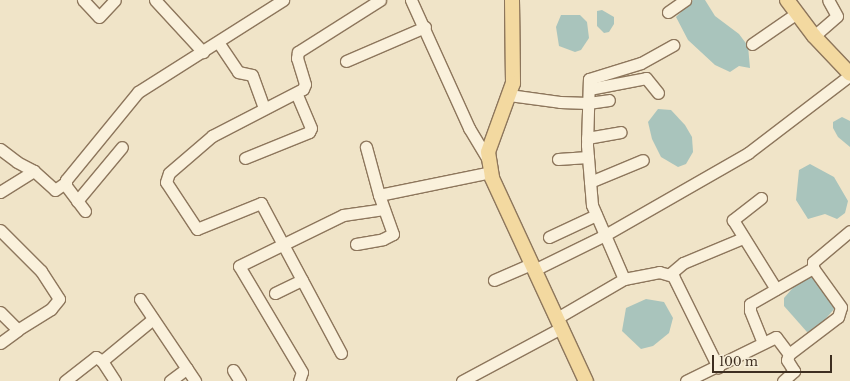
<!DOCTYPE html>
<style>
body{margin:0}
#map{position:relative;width:850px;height:381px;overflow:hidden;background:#f0e4c8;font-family:"Libre Baskerville",serif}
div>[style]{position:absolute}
.water>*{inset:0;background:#a9c4bc}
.roads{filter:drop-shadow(1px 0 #8d765c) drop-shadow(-1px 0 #8d765c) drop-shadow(0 1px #8d765c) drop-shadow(0 -1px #8d765c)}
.minor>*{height:11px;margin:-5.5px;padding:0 5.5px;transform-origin:5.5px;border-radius:5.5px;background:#faf1dc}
.major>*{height:14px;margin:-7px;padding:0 7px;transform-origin:7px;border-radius:7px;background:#f3d9a0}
span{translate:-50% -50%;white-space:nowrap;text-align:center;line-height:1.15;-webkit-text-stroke:3px #f7eed8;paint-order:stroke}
.scale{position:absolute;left:712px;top:355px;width:120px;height:18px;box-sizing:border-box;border:2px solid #3d2e20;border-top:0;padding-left:5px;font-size:12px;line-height:14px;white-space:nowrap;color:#3d2e20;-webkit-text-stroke:3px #f7eed8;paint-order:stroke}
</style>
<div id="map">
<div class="water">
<div style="clip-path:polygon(693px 0,705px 0,715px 16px,739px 34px,748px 46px,750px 68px,739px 66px,730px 72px,715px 65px,688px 40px,676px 17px)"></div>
<div style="clip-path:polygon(602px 10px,614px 17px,614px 24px,609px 32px,604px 33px,597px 26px,597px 11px)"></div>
<div style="clip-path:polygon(561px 15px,580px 15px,587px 22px,589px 38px,581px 50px,575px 52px,559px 46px,556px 27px)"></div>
<div style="clip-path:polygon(658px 109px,671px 110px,685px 125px,692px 137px,693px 152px,686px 164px,678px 167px,661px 157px,652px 139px,648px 122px)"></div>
<div style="clip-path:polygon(842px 117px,850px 121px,850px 147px,838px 137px,833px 128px,833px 122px)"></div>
<div style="clip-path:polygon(810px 164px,834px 177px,848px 201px,845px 213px,837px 219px,825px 214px,808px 219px,796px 200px,799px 170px)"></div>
<div style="clip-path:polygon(805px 274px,815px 275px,836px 302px,835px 308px,816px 330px,807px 332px,784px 306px,784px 298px)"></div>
<div style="clip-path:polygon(646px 299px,664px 302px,673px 318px,669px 333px,653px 346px,641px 349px,622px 331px,626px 308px)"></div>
</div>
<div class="roads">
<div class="minor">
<div style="left:83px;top:0;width:23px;rotate:47deg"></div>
<div style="left:99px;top:17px;width:23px;rotate:-47deg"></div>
<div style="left:155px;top:0;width:71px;rotate:47.3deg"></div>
<div style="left:411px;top:0;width:141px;rotate:65.6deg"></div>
<div style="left:469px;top:128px;width:39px;rotate:59deg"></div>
<div style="left:668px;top:12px;width:21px;rotate:-35deg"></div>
<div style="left:814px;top:36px;width:30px;rotate:-41deg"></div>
<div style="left:837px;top:16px;width:18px;rotate:-119deg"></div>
<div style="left:218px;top:42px;width:36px;rotate:56deg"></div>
<div style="left:238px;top:72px;width:14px;rotate:12deg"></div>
<div style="left:252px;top:75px;width:35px;rotate:70deg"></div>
<div style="left:752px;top:44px;width:55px;rotate:-34.6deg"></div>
<div style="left:346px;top:61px;width:86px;rotate:-23.3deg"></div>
<div style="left:589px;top:89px;width:58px;rotate:-10.9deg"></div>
<div style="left:646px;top:78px;width:19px;rotate:51deg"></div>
<div style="left:509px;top:95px;width:51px;rotate:7.8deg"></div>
<div style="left:560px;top:102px;width:28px;rotate:2deg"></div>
<div style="left:588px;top:103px;width:21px;rotate:-8deg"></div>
<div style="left:587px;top:138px;width:34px;rotate:-10deg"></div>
<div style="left:0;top:149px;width:21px;rotate:37deg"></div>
<div style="left:17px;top:162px;width:19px;rotate:28deg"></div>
<div style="left:245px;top:158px;width:69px;rotate:-22.1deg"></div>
<div style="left:309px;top:132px;width:4px;rotate:-63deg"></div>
<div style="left:311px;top:128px;width:38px;rotate:-113deg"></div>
<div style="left:558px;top:159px;width:30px;rotate:-4deg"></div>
<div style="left:590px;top:182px;width:57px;rotate:-22.5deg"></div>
<div style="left:0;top:192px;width:40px;rotate:-32deg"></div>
<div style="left:34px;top:171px;width:28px;rotate:42deg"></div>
<div style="left:55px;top:190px;width:12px;rotate:-35deg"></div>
<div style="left:379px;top:195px;width:114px;rotate:-11.6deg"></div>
<div style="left:761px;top:198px;width:36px;rotate:142deg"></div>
<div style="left:733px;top:220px;width:81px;rotate:58.1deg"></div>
<div style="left:77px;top:201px;width:70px;rotate:-50.2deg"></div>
<div style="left:85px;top:211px;width:31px;rotate:-127deg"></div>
<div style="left:66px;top:186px;width:6px;rotate:-90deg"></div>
<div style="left:66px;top:180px;width:114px;rotate:-50.7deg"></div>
<div style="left:138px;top:92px;width:172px;rotate:-32.4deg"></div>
<div style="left:0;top:230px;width:58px;rotate:45deg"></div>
<div style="left:41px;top:271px;width:33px;rotate:57deg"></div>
<div style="left:59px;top:299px;width:13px;rotate:129deg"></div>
<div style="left:51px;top:309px;width:39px;rotate:148deg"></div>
<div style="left:549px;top:237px;width:52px;rotate:-25.1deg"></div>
<div style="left:356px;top:244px;width:27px;rotate:-10deg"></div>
<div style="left:383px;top:239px;width:11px;rotate:-27deg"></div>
<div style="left:393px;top:234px;width:41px;rotate:-109.7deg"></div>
<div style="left:379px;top:195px;width:50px;rotate:-105.2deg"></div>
<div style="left:534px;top:270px;width:79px;rotate:-26.2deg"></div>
<div style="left:605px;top:235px;width:165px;rotate:-29.8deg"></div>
<div style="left:748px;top:153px;width:128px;rotate:-37.4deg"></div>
<div style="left:670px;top:274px;width:17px;rotate:-40deg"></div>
<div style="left:683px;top:263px;width:65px;rotate:-22.6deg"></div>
<div style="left:624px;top:279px;width:36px;rotate:-11deg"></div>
<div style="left:659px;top:272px;width:15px;rotate:16deg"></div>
<div style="left:673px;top:276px;width:102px;rotate:63.7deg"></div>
<div style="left:494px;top:280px;width:40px;rotate:-23.4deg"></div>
<div style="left:275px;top:293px;width:30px;rotate:-26deg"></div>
<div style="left:140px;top:299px;width:99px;rotate:56.1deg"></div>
<div style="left:0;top:312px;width:25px;rotate:45deg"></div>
<div style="left:18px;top:330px;width:22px;rotate:144deg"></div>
<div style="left:557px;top:318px;width:78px;rotate:-30.2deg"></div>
<div style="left:624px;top:279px;width:81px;rotate:-113.4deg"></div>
<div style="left:592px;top:205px;width:60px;rotate:-94.8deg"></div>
<div style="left:587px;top:145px;width:66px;rotate:-88.3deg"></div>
<div style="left:589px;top:79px;width:54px;rotate:-17.1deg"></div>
<div style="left:641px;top:63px;width:37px;rotate:-29deg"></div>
<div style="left:763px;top:343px;width:35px;rotate:-112deg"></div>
<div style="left:750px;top:310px;width:6px;rotate:-90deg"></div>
<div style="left:750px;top:304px;width:73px;rotate:-29.7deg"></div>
<div style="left:341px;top:353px;width:170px;rotate:-118.1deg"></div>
<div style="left:261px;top:203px;width:69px;rotate:157.9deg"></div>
<div style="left:197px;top:229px;width:56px;rotate:-123.4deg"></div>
<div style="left:166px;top:182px;width:9px;rotate:-72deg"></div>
<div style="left:169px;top:173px;width:57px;rotate:-40.7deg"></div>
<div style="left:212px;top:136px;width:102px;rotate:-27.3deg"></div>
<div style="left:303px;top:89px;width:5px;rotate:-68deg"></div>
<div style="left:305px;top:84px;width:27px;rotate:-107deg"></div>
<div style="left:297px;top:58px;width:6px;rotate:-81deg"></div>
<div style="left:298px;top:52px;width:97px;rotate:-32.4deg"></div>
<div style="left:102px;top:361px;width:66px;rotate:-39.5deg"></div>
<div style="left:233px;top:370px;width:13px;rotate:58deg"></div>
<div style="left:65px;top:381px;width:39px;rotate:-38deg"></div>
<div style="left:96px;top:357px;width:7px;rotate:34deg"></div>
<div style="left:102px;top:361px;width:24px;rotate:57deg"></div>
<div style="left:170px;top:381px;width:21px;rotate:-37deg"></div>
<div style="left:299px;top:381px;width:9px;rotate:-72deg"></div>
<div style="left:302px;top:372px;width:123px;rotate:-120.7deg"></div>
<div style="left:239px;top:266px;width:116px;rotate:-26.1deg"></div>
<div style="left:343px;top:215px;width:41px;rotate:-8.3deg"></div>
<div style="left:462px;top:381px;width:112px;rotate:-28.2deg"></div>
<div style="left:686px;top:381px;width:100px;rotate:-26.1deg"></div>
<div style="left:776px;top:337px;width:21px;rotate:53deg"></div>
<div style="left:789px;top:354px;width:61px;rotate:-37.1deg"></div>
<div style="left:838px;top:317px;width:10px;rotate:-73deg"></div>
<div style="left:841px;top:307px;width:48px;rotate:-125.7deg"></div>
<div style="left:813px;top:268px;width:6px;rotate:-90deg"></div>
<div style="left:813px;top:262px;width:48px;rotate:-40deg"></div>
<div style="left:783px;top:381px;width:15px;rotate:-42deg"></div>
<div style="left:794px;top:371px;width:13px;rotate:-122deg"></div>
<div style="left:787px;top:360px;width:6px;rotate:-72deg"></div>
</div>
<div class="major">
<div style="left:512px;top:0;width:83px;rotate:89.3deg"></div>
<div style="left:513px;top:83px;width:73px;rotate:109.9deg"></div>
<div style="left:488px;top:152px;width:26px;rotate:81deg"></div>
<div style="left:492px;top:178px;width:224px;rotate:65.2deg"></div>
<div style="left:787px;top:0;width:45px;rotate:53.1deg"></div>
<div style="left:814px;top:36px;width:52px;rotate:46.5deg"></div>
</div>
</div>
<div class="scale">100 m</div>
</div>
